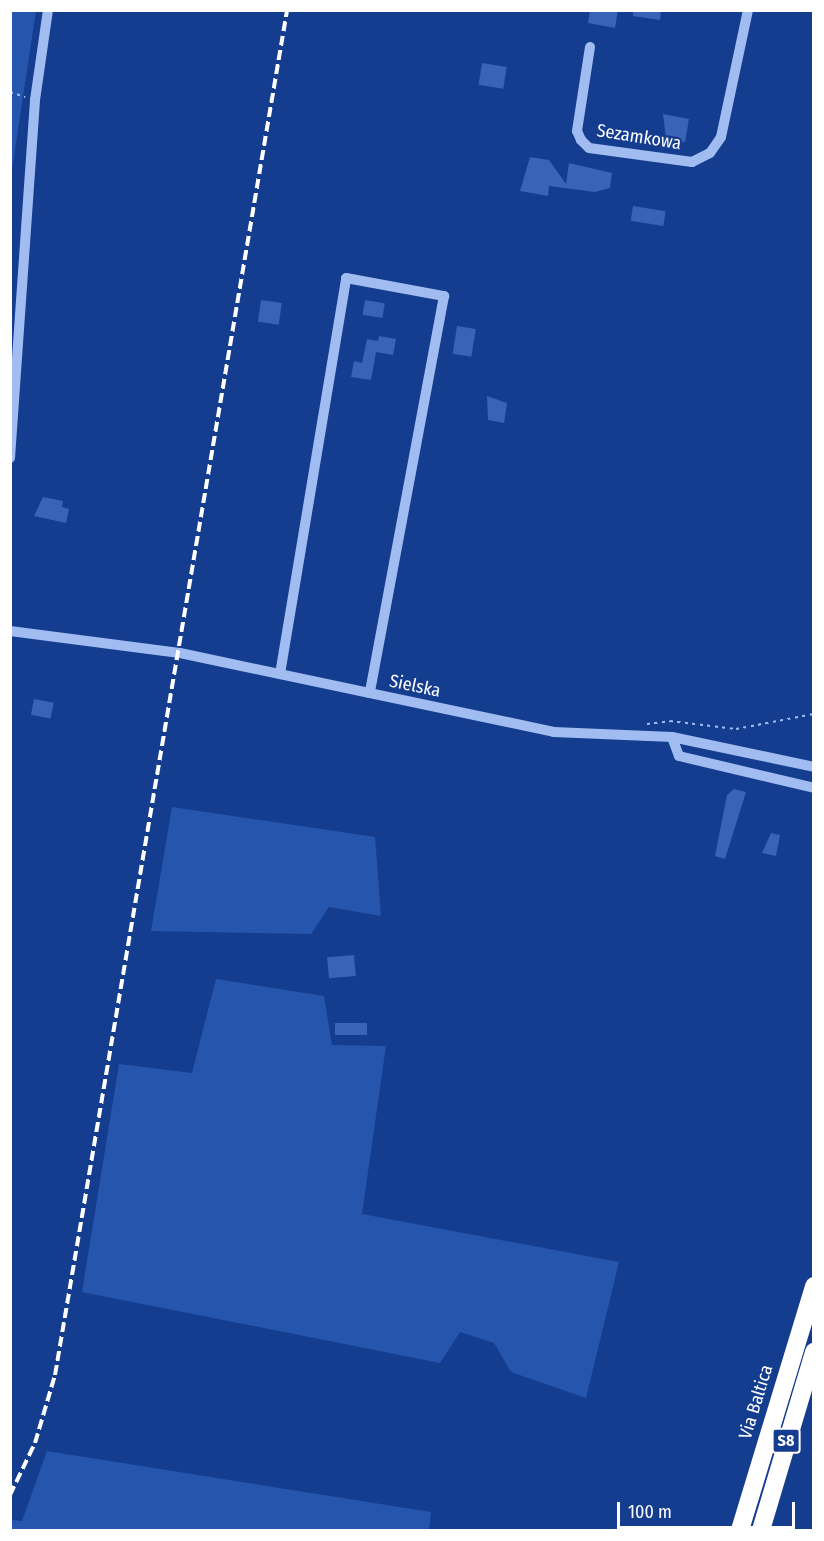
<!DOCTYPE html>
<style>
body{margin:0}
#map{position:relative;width:824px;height:1541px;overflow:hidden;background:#143d8f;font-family:"Fira Sans Condensed",sans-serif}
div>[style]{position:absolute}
.green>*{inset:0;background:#2655ae}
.building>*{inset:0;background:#3863b6;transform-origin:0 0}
.path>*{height:2px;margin-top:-1px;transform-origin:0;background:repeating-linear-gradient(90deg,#a0bcf1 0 3px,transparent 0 7.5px)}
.minor>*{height:10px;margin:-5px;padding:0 5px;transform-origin:5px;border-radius:5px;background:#a0bcf1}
.highway>*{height:18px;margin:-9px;padding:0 9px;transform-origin:9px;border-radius:9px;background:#fff}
.rail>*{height:4px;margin-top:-2px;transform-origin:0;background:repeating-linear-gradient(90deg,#fff 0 10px,transparent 0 14.5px)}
span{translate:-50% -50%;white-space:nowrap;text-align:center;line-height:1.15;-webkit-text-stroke:4.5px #143d8f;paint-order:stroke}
.shield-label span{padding:2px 4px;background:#143d8f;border:2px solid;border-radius:4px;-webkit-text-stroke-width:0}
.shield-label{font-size:16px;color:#fff;font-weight:700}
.street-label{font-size:18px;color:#fff}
.frame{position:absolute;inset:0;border:12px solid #fff;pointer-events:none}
.scale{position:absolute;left:617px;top:1502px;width:178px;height:27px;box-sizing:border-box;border:3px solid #fff;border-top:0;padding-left:8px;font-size:18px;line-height:21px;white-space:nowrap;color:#fff;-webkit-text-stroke:4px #143d8f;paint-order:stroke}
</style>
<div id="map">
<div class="green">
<div style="clip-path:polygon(11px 10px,36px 11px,11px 176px,10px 11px)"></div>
<div style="clip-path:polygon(172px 807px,375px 837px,381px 916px,329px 907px,311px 934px,151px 931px)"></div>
<div style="clip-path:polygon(216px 979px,324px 996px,332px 1045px,386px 1046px,362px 1214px,619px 1262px,586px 1398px,511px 1372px,494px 1343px,460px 1332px,440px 1363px,82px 1292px,119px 1064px,192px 1073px)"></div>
<div style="clip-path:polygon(47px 1451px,431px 1512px,429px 1530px,11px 1530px,11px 1520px,22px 1521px)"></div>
</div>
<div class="building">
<div style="clip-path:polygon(590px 10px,618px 10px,615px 28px,588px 23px)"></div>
<div style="clip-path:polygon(633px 10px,661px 10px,660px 20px,633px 16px)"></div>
<div style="left:482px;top:63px;width:25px;height:22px;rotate:9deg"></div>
<div style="clip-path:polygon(663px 114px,689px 119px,685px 142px,666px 138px)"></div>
<div style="clip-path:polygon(530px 157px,549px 160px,566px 184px,569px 163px,612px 173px,610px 188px,595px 192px,549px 186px,548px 196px,520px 191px)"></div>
<div style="left:633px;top:206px;width:33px;height:15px;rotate:9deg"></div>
<div style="left:261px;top:300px;width:21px;height:22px;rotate:8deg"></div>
<div style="left:365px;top:300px;width:20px;height:15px;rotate:9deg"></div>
<div style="left:457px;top:326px;width:19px;height:28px;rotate:9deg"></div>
<div style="clip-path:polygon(379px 336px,396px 339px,393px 355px,376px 352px,371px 380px,351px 377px,354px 361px,362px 363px,367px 339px,378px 341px)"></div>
<div style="clip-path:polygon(487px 396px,507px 403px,504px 423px,488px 420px)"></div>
<div style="clip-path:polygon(43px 497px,63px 501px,62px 507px,69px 509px,66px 523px,34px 516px)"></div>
<div style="left:34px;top:699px;width:20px;height:16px;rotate:11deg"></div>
<div style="clip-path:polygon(734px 789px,746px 792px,725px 859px,715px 856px,727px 795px)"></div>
<div style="clip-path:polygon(771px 833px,780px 835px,776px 856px,762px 853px)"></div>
<div style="left:354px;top:955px;width:21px;height:27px;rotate:85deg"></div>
<div style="left:335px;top:1023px;width:32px;height:12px"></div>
</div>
<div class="path">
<div style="left:10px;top:92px;width:16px;rotate:18deg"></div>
<div style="left:647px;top:724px;width:23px;rotate:-7deg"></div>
<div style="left:670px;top:721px;width:66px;rotate:6.9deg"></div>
<div style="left:736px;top:729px;width:79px;rotate:-10.9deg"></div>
<div style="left:10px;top:1524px;width:1px"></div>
</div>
<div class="minor">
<div style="left:590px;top:47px;width:85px;rotate:98.8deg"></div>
<div style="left:577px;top:131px;width:10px;rotate:66deg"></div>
<div style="left:581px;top:140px;width:11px;rotate:45deg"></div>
<div style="left:589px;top:148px;width:104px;rotate:7.7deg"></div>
<div style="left:692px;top:162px;width:20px;rotate:-27deg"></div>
<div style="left:710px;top:153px;width:19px;rotate:-55deg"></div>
<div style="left:721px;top:137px;width:130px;rotate:-78deg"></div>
<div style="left:10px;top:458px;width:359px;rotate:-86deg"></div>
<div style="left:35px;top:100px;width:91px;rotate:-81.8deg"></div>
<div style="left:10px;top:631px;width:171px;rotate:7.4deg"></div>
<div style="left:180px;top:653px;width:382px;rotate:11.9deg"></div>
<div style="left:554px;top:732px;width:118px;rotate:2.4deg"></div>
<div style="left:672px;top:737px;width:145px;rotate:11.9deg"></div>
<div style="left:280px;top:674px;width:401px;rotate:-80.5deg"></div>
<div style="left:346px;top:278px;width:100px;rotate:10.4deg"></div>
<div style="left:444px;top:296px;width:404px;rotate:100.6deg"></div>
<div style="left:672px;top:737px;width:20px;rotate:70deg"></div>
<div style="left:679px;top:756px;width:139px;rotate:13.3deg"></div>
</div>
<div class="highway">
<div style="left:740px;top:1530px;width:255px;rotate:-73.1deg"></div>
<div style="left:761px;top:1530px;width:186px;rotate:-73.4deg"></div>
</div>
<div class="rail">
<div style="left:10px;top:1495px;width:58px;rotate:-64.3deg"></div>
<div style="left:35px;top:1443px;width:71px;rotate:-73.6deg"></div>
<div style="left:55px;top:1375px;width:1385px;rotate:-80.35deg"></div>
</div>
<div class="shield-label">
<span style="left:786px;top:1441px">S8</span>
</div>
<div class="street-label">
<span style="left:639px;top:137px;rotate:9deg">Sezamkowa</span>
<span style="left:415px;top:686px;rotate:12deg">Sielska</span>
<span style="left:756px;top:1402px;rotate:-73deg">Via Baltica</span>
</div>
<div class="frame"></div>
<div class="scale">100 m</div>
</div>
